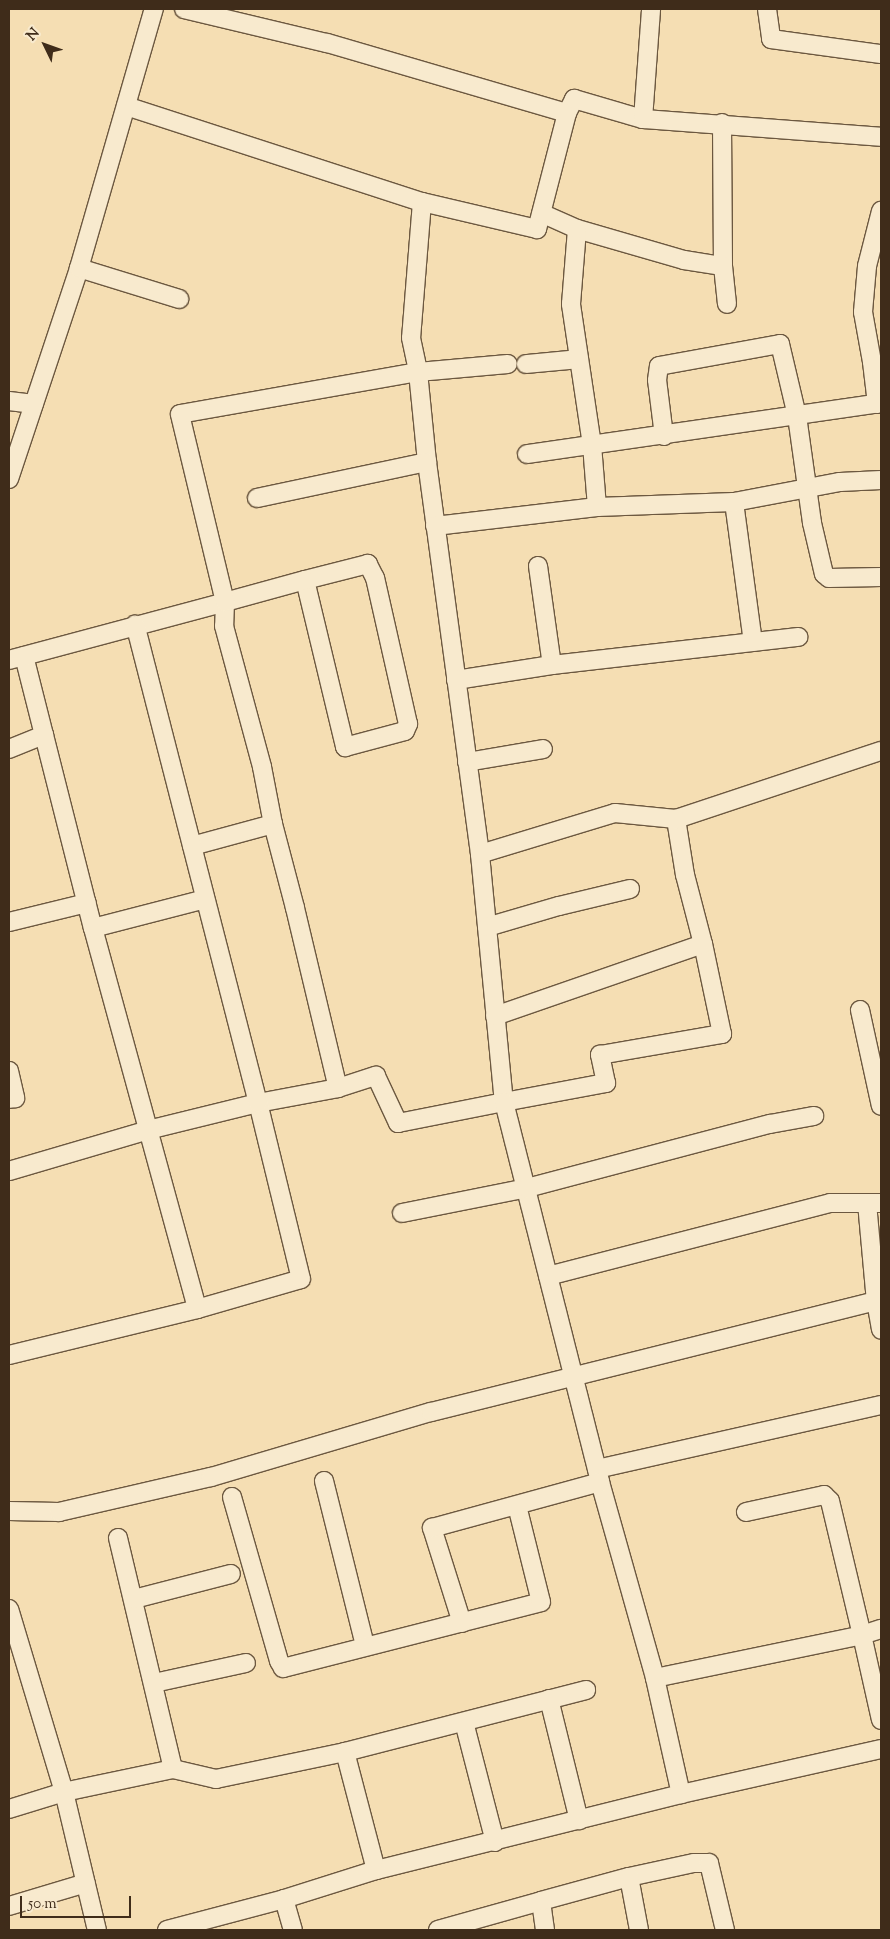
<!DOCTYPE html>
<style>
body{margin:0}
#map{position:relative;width:890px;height:1939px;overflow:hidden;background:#f5deb3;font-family:"Sorts Mill Goudy",serif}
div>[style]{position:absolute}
.roads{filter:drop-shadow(1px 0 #6c5840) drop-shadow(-1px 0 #6c5840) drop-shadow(0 1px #6c5840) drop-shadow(0 -1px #6c5840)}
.minor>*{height:18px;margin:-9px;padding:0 9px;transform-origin:9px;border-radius:9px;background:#f8eace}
span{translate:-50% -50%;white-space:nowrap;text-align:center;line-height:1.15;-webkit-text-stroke:4px #f8eace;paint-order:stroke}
.frame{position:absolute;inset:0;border:10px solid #3f2c1a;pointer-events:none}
.north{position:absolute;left:20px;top:20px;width:50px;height:50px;-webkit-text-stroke:4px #f8eace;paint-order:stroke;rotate:312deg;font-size:14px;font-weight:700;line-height:20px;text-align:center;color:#3f2c1a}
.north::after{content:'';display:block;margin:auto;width:18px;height:22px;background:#3f2c1a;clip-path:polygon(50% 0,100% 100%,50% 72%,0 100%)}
.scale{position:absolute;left:20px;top:1896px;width:111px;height:22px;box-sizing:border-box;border:2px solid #3f2c1a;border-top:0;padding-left:6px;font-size:15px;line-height:18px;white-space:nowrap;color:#3f2c1a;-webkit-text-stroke:4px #f8eace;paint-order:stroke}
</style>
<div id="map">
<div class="roads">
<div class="minor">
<div style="left:184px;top:9px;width:147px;rotate:13.4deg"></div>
<div style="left:327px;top:43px;width:250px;rotate:16.3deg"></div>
<div style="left:567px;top:113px;width:120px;rotate:104.5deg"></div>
<div style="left:537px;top:229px;width:118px;rotate:-166.8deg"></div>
<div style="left:767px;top:9px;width:30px;rotate:82deg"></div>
<div style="left:771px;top:39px;width:111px;rotate:7.8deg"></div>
<div style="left:126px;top:106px;width:311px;rotate:18deg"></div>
<div style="left:422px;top:202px;width:136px;rotate:94.6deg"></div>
<div style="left:411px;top:338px;width:35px;rotate:78deg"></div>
<div style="left:418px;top:372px;width:90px;rotate:84.3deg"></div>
<div style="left:427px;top:462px;width:396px;rotate:82.3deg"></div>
<div style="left:480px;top:854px;width:249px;rotate:84.5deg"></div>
<div style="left:504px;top:1102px;width:104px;rotate:-10.6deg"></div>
<div style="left:606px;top:1083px;width:29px;rotate:-102deg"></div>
<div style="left:600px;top:1055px;width:124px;rotate:-9.8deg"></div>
<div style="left:722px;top:1034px;width:92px;rotate:-101.9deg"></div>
<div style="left:703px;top:944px;width:71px;rotate:-104.6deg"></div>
<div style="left:685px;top:875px;width:57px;rotate:-99.1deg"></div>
<div style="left:676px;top:819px;width:216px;rotate:-18.4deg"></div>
<div style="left:567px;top:113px;width:16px;rotate:-63deg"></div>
<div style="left:574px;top:99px;width:72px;rotate:16.2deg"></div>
<div style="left:643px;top:119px;width:239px;rotate:4.3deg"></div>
<div style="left:643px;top:119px;width:110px;rotate:-85.8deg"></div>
<div style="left:722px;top:123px;width:143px;rotate:89.6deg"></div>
<div style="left:723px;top:266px;width:38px;rotate:84deg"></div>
<div style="left:577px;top:229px;width:111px;rotate:16.2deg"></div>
<div style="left:684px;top:260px;width:39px;rotate:9deg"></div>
<div style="left:79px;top:268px;width:105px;rotate:17.2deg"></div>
<div style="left:526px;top:364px;width:53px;rotate:-5.4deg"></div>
<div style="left:9px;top:401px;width:25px;rotate:7deg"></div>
<div style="left:877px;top:404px;width:42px;rotate:-96.8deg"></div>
<div style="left:872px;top:362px;width:51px;rotate:-100.2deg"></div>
<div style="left:863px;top:312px;width:46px;rotate:-85deg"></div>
<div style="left:867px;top:266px;width:57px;rotate:-75.7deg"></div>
<div style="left:664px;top:436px;width:56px;rotate:-97.1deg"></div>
<div style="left:657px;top:380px;width:14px;rotate:-82deg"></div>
<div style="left:659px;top:366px;width:123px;rotate:-10.3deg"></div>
<div style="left:780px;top:344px;width:74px;rotate:76.7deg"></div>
<div style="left:797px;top:416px;width:108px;rotate:82deg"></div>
<div style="left:812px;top:523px;width:52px;rotate:76.8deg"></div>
<div style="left:824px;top:574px;width:6px;rotate:39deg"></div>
<div style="left:829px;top:578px;width:52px;rotate:-1.1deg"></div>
<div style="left:527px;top:454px;width:358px;rotate:-8.2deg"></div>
<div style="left:9px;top:479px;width:222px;rotate:-71.6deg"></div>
<div style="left:79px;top:268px;width:270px;rotate:-73.9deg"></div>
<div style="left:257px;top:498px;width:174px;rotate:-12deg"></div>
<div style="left:734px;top:502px;width:141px;rotate:82.3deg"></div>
<div style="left:597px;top:507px;width:137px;rotate:-2.1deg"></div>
<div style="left:734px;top:502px;width:108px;rotate:-10.7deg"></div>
<div style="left:840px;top:482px;width:41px;rotate:-2.8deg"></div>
<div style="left:435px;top:526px;width:163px;rotate:-6.7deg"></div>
<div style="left:597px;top:507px;width:62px;rotate:-94.6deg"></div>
<div style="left:592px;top:445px;width:143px;rotate:-98.5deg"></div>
<div style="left:571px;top:304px;width:75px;rotate:-85.4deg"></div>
<div style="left:577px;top:229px;width:39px;rotate:-156deg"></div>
<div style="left:538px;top:566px;width:100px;rotate:82deg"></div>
<div style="left:305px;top:580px;width:172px;rotate:76.5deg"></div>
<div style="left:345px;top:747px;width:62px;rotate:-14.9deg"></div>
<div style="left:405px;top:731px;width:8px;rotate:-67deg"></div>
<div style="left:408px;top:724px;width:150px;rotate:-102.7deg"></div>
<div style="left:375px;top:578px;width:16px;rotate:-117deg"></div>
<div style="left:368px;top:564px;width:65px;rotate:165.7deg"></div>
<div style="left:305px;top:580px;width:83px;rotate:164.6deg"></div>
<div style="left:225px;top:602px;width:24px;rotate:92deg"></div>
<div style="left:224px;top:626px;width:146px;rotate:74.9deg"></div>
<div style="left:262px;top:767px;width:58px;rotate:79.1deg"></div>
<div style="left:273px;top:824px;width:87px;rotate:75.3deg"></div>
<div style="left:295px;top:908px;width:185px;rotate:76.6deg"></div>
<div style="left:24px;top:656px;width:281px;rotate:75.8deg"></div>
<div style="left:93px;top:928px;width:395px;rotate:74.7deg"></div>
<div style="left:9px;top:660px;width:224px;rotate:-15deg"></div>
<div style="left:225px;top:602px;width:193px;rotate:-103.5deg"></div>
<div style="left:180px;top:414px;width:242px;rotate:-10deg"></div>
<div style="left:418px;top:372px;width:90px;rotate:-5.1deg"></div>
<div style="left:456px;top:680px;width:97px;rotate:-8.9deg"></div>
<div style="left:552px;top:665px;width:248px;rotate:-6.5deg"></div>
<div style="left:9px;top:749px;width:38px;rotate:-22deg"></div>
<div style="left:467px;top:762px;width:77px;rotate:-9.7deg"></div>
<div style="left:192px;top:846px;width:84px;rotate:-15.2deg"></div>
<div style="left:480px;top:854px;width:141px;rotate:-16.9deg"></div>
<div style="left:615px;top:813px;width:61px;rotate:5.6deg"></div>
<div style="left:9px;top:922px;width:80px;rotate:-13.7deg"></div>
<div style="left:487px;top:927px;width:75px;rotate:-16.3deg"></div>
<div style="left:559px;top:906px;width:73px;rotate:-13.5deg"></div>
<div style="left:93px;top:928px;width:116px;rotate:-14.5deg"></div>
<div style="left:860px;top:1010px;width:98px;rotate:77.7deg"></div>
<div style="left:495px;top:1016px;width:220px;rotate:-19.1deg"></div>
<div style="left:9px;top:1071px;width:28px;rotate:77deg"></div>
<div style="left:15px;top:1098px;width:6px;rotate:171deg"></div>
<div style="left:9px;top:1171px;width:145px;rotate:-16.4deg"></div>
<div style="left:148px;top:1130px;width:113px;rotate:-13.8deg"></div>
<div style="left:258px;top:1103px;width:81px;rotate:-10.6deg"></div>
<div style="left:338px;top:1088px;width:40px;rotate:-18deg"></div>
<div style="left:376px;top:1076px;width:52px;rotate:64.9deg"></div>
<div style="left:398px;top:1123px;width:108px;rotate:-11.2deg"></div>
<div style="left:504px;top:1102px;width:392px;rotate:75.8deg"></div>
<div style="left:600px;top:1482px;width:204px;rotate:74.3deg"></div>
<div style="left:655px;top:1678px;width:119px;rotate:77.4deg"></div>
<div style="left:681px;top:1794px;width:314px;rotate:166deg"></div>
<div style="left:376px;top:1870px;width:122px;rotate:-104.7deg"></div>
<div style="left:345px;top:1752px;width:132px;rotate:168.2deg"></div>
<div style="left:216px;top:1779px;width:44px;rotate:-166.9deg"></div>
<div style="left:173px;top:1769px;width:111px;rotate:168.1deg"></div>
<div style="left:64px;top:1792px;width:191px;rotate:-106.7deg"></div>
<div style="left:867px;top:1203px;width:98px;rotate:84.8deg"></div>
<div style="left:876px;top:1301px;width:29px;rotate:80deg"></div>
<div style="left:402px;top:1213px;width:127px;rotate:-11.3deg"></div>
<div style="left:527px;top:1188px;width:251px;rotate:-14.8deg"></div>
<div style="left:770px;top:1124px;width:45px;rotate:-10.3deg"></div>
<div style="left:548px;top:1276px;width:291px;rotate:-14.5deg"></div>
<div style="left:830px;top:1203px;width:51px"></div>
<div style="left:9px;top:1355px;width:194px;rotate:-13.7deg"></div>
<div style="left:197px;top:1309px;width:108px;rotate:-16.1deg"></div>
<div style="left:301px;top:1279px;width:181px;rotate:-103.7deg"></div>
<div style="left:258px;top:1103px;width:494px;rotate:-104.4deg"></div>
<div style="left:597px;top:1469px;width:291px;rotate:-12.7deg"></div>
<div style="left:324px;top:1481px;width:170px;rotate:76deg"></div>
<div style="left:232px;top:1497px;width:171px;rotate:74deg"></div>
<div style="left:279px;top:1661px;width:8px;rotate:60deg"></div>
<div style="left:283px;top:1668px;width:266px;rotate:-14.3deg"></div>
<div style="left:541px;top:1602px;width:99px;rotate:-104deg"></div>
<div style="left:9px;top:1511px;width:50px;rotate:1.1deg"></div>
<div style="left:59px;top:1512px;width:156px;rotate:-13deg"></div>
<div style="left:211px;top:1477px;width:229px;rotate:-16.5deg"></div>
<div style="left:431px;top:1412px;width:464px;rotate:-14deg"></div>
<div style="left:746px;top:1512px;width:80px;rotate:-12.3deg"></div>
<div style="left:824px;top:1495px;width:8px;rotate:45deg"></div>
<div style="left:830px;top:1501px;width:138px;rotate:76.6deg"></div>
<div style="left:862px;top:1635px;width:20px;rotate:-18deg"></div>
<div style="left:118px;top:1538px;width:237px;rotate:76.6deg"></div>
<div style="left:134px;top:1599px;width:100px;rotate:-14.5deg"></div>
<div style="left:462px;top:1623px;width:100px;rotate:-107.5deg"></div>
<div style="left:432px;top:1528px;width:174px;rotate:-15.3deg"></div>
<div style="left:655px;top:1678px;width:211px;rotate:-11.7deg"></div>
<div style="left:862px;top:1635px;width:87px;rotate:77.4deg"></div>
<div style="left:154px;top:1683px;width:94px;rotate:-12.3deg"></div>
<div style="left:549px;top:1699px;width:125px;rotate:76.1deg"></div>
<div style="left:464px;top:1722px;width:124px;rotate:75.5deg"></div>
<div style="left:345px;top:1752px;width:249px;rotate:-14.4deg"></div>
<div style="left:681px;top:1794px;width:205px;rotate:-12.7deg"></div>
<div style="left:9px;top:1809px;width:58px;rotate:-17.2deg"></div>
<div style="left:64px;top:1792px;width:142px;rotate:76.6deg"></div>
<div style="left:629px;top:1877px;width:66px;rotate:-12.2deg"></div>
<div style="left:694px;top:1863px;width:15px"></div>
<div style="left:709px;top:1863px;width:69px;rotate:76.6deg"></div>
<div style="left:284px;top:1899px;width:32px;rotate:74deg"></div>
<div style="left:9px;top:1906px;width:80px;rotate:-16.6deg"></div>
<div style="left:167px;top:1930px;width:121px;rotate:-14.8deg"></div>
<div style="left:284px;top:1899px;width:96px;rotate:-17.5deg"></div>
<div style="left:438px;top:1930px;width:107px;rotate:-15.7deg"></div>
<div style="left:545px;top:1930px;width:29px;rotate:-98deg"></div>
<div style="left:541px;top:1901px;width:91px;rotate:-15.3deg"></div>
<div style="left:629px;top:1877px;width:54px;rotate:79.3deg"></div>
</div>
</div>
<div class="frame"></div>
<div class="north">N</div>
<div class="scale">50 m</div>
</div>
